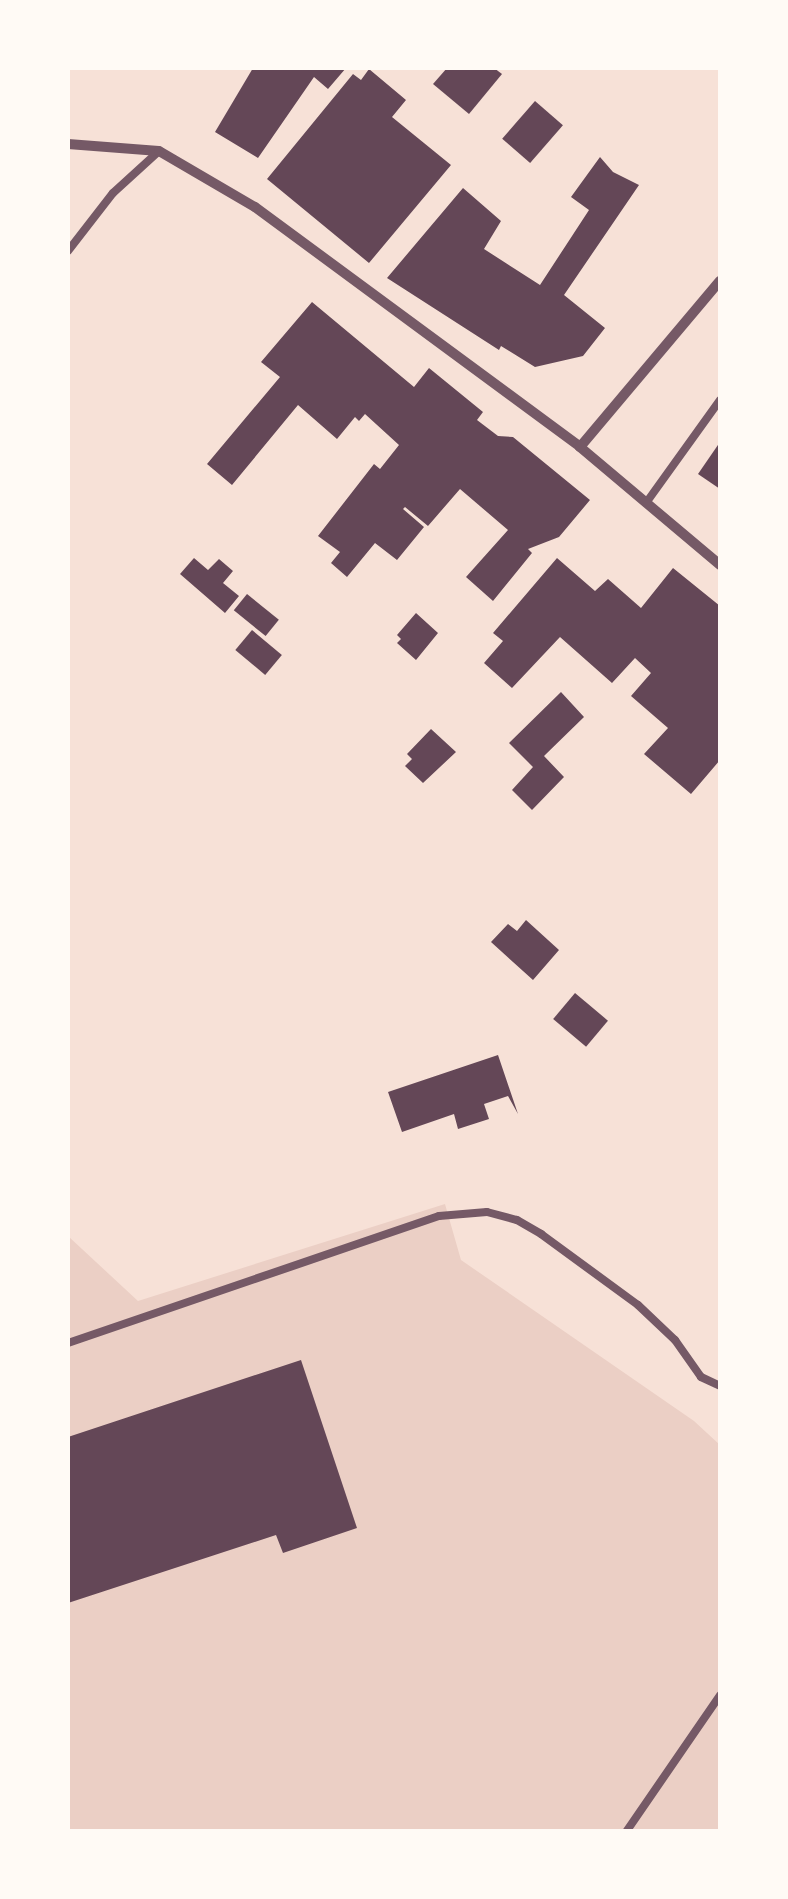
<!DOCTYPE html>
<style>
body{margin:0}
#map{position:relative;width:788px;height:1899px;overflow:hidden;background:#f7e1d7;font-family:"Zilla Slab",serif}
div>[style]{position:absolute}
.green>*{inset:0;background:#ebcfc5}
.building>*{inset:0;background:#644757;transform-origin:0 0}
.service>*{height:8px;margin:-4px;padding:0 4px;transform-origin:4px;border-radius:4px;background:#755966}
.minor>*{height:10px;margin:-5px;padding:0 5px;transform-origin:5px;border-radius:5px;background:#755966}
span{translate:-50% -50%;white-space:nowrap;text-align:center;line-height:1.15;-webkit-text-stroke:10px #fffaf5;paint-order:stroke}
.frame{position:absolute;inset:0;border:70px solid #fffaf5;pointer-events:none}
</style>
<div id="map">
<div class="green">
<div style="clip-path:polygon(445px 1204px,461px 1260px,694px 1421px,720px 1445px,720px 1831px,68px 1831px,68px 1236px,138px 1301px)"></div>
</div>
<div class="building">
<div style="clip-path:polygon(253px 68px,346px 68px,328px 89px,314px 77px,258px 158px,215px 132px)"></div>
<div style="clip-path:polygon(447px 68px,494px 68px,502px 74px,469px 114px,433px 84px)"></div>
<div style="clip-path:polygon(369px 69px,406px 100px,392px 117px,451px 165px,369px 263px,267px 179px,353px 74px,361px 80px)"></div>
<div style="left:535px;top:101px;width:37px;height:50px;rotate:41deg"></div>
<div style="clip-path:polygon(600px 157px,613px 172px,639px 185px,564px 295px,605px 328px,583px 356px,535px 367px,501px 346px,499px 350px,387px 278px,463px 188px,501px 221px,484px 249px,540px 285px,589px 210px,571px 197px)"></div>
<div style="clip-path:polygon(312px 302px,414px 387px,429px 368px,483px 412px,477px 420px,498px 436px,513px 437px,590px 500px,559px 537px,528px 549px,532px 553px,493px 601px,466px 577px,508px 530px,460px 489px,428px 526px,405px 507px,403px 509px,424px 527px,397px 560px,375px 543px,347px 577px,331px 563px,340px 552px,318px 536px,374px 464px,380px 469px,399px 445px,365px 414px,359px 421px,355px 417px,337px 439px,298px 405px,232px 485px,207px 464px,280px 377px,261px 362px)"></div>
<div style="clip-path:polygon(720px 442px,720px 489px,698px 474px)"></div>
<div style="clip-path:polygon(194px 558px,208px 570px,219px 559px,233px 571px,223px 583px,239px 596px,225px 613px,180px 574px)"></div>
<div style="clip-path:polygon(557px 558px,595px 591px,608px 579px,641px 608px,673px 568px,720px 606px,720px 760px,691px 794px,644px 754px,668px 728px,631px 696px,651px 673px,635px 658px,612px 683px,560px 637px,512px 688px,484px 663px,503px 641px,493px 633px)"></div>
<div style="left:247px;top:594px;width:41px;height:21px;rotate:39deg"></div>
<div style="clip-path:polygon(416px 613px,438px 633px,416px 660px,397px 643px,401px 639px,397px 635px)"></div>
<div style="left:252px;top:630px;width:39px;height:26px;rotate:40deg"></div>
<div style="clip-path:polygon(561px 692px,584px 717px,544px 756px,564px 777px,532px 810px,512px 790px,533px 767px,509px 743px)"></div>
<div style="clip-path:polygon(431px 729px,456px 752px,423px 783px,405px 766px,412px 759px,407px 754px)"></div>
<div style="clip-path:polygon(526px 920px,559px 950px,533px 980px,491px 942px,508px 924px,517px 931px)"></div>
<div style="left:575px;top:993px;width:43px;height:34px;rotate:40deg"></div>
<div style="clip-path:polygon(498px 1055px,518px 1114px,508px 1096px,484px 1104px,489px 1119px,458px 1129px,454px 1114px,402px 1132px,388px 1092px)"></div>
<div style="clip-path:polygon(301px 1360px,357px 1528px,283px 1553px,276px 1535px,68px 1603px,68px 1437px)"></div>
</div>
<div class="service">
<div style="left:68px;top:251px;width:73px;rotate:-52.2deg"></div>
<div style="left:113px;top:193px;width:62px;rotate:-42.4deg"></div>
<div style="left:646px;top:503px;width:127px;rotate:-54.3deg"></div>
<div style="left:68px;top:1343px;width:392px;rotate:-18.9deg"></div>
<div style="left:439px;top:1216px;width:48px;rotate:-4.8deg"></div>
<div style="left:487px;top:1212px;width:31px;rotate:15deg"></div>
<div style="left:517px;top:1220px;width:28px;rotate:30deg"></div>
<div style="left:541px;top:1234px;width:120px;rotate:36.2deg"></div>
<div style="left:638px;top:1305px;width:51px;rotate:43.4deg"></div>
<div style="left:675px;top:1340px;width:45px;rotate:54.9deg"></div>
<div style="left:701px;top:1377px;width:21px;rotate:25deg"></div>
<div style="left:626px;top:1832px;width:166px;rotate:-55.5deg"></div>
</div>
<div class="minor">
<div style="left:68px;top:144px;width:91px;rotate:4.4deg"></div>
<div style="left:159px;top:151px;width:111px;rotate:30.3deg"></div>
<div style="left:255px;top:207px;width:404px;rotate:36.4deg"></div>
<div style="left:580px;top:447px;width:183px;rotate:40.1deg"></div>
<div style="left:580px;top:447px;width:217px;rotate:-49.9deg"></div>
</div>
<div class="frame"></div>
</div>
